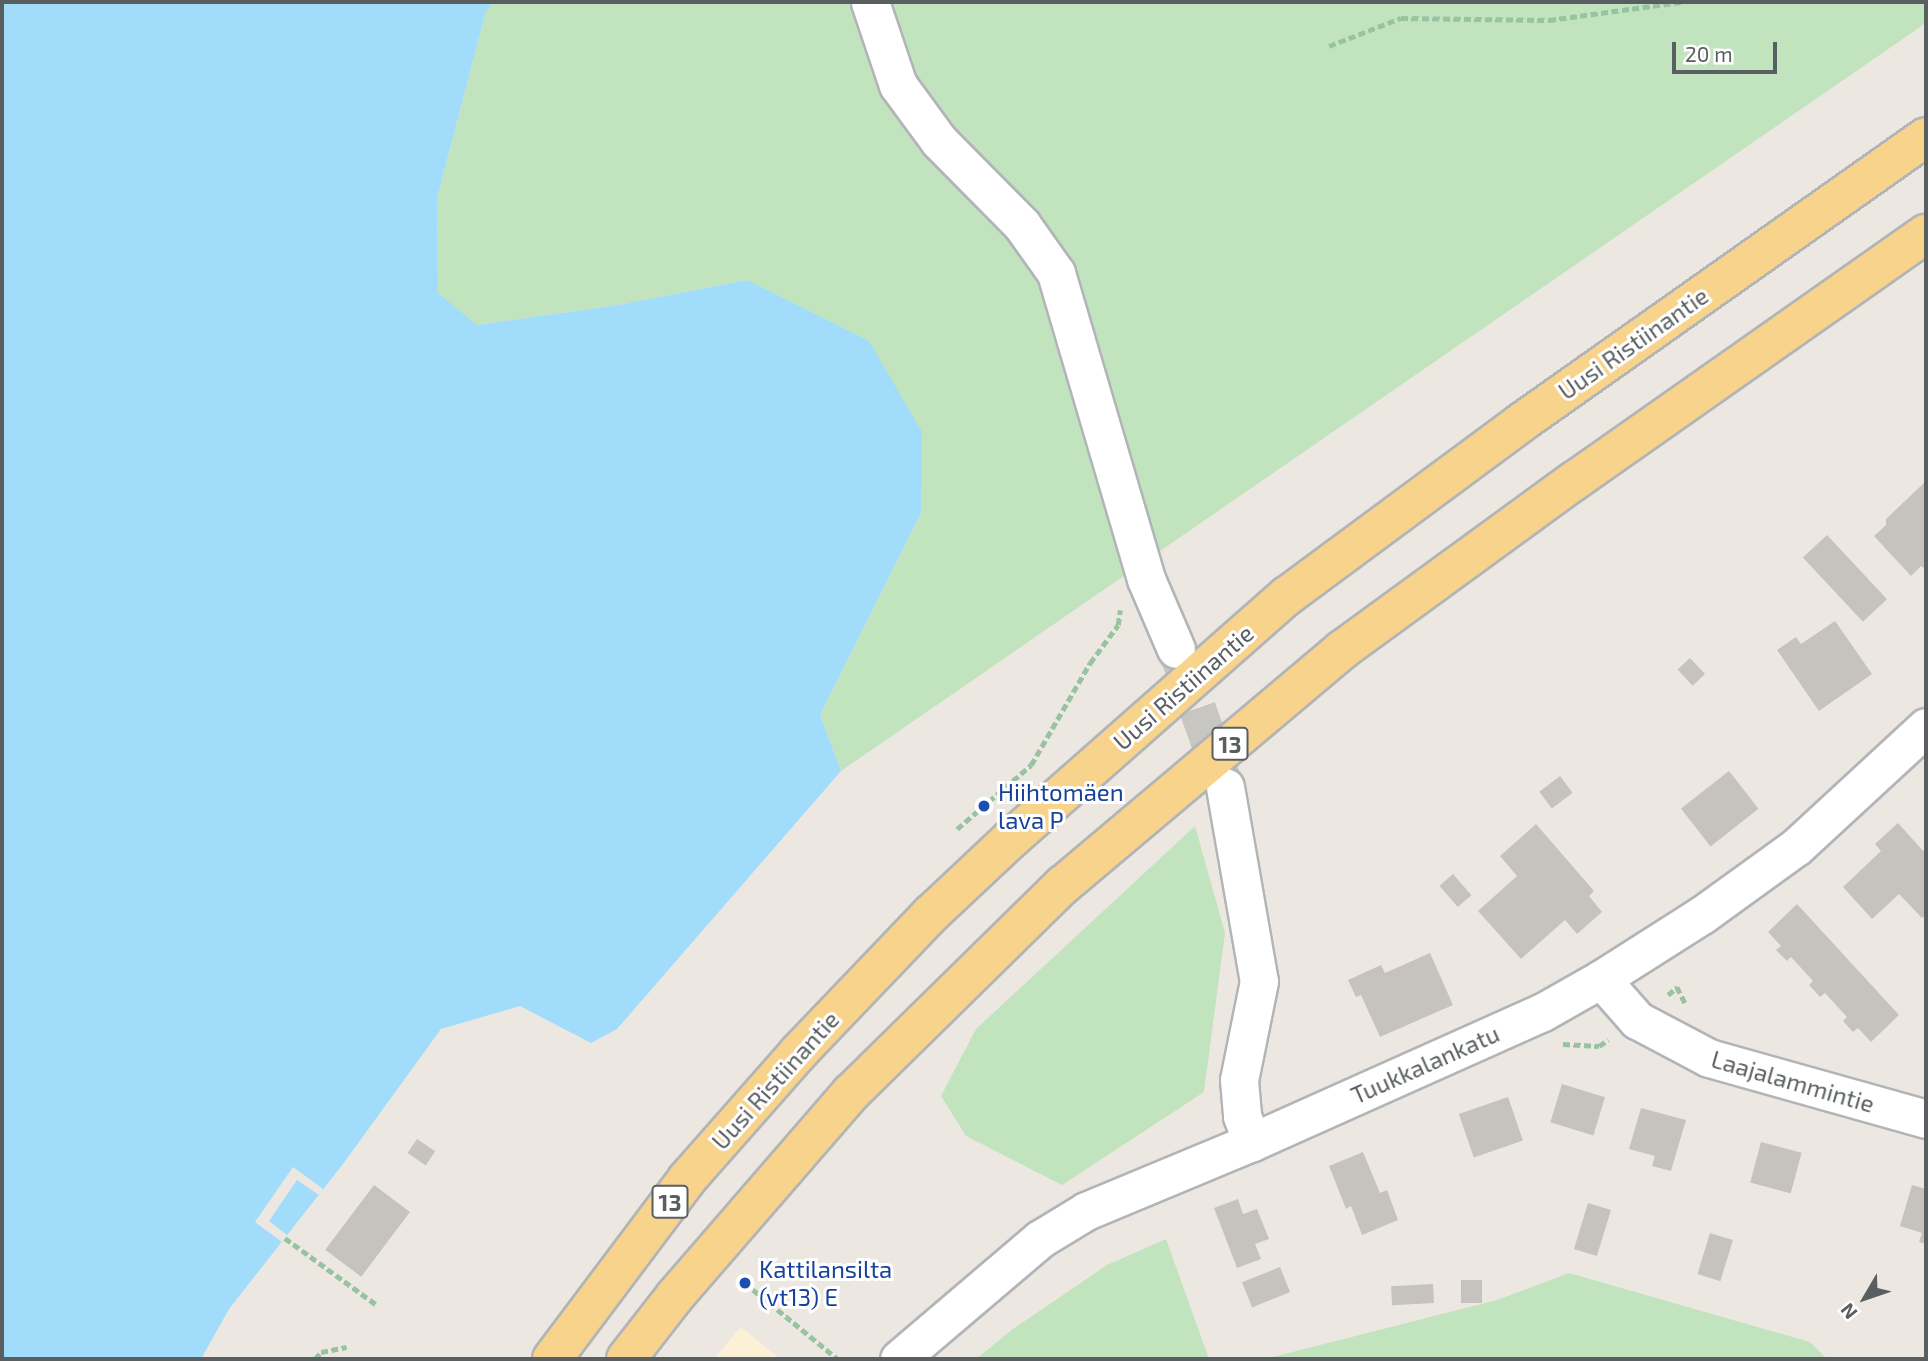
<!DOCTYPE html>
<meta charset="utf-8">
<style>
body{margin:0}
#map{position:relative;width:1928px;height:1361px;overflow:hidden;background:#ece8e1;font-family:"Exo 2",sans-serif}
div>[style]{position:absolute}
.commercial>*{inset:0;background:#fcf0d6}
.green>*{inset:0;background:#c1e3be}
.water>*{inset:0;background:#a2dcfb}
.pier>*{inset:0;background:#ece8e1}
.building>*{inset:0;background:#c6c3be;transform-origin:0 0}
.minor-tunnel>*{height:37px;margin-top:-18.5px;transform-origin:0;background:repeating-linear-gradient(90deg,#c7c6c1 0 37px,transparent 0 55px)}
.path>*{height:4.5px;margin-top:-2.25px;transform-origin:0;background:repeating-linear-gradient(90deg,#98c3a0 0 7px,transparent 0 10.5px)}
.roads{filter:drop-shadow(2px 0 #b2b4b8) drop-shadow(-2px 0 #b2b4b8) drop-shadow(0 2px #b2b4b8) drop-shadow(0 -2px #b2b4b8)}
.minor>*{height:37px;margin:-18.5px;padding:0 18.5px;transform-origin:18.5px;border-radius:18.5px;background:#fff}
.highway>*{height:38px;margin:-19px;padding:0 19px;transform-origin:19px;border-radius:19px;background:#f7d38c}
.dots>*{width:19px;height:19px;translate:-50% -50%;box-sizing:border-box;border:4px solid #fff;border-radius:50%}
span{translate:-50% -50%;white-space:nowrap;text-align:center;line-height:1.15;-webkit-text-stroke:6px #fff;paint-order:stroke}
.shield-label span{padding:2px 5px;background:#fff;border:2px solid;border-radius:5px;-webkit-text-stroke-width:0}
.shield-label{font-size:23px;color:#595e61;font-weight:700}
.street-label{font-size:24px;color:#595e61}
.transit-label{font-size:24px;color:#164399}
.left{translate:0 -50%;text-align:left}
.frame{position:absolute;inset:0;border:4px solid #595e61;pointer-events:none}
.north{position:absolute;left:1830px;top:1263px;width:70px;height:70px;-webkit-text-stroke:5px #fff;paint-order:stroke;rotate:231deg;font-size:19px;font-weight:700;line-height:28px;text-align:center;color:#595e61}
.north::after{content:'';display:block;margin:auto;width:24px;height:32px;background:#595e61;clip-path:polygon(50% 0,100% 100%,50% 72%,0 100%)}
.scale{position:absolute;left:1672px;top:42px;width:105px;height:32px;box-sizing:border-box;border:4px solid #595e61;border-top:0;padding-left:9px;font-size:21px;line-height:24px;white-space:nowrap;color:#595e61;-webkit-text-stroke:5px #fff;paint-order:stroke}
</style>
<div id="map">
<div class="commercial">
<div style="clip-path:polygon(741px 1327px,780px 1359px,714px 1359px)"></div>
</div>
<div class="green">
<div style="clip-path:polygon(494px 2px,1926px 2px,1926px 23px,841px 771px,820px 715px,921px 513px,747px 280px,618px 305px,476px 325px,438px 293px,437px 198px,486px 11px)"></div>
<div style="clip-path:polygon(1195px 826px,1225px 933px,1204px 1092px,1062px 1185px,966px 1136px,941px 1096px,976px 1029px)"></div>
<div style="clip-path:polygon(1166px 1239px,1209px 1359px,976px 1359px,1013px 1329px,1107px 1265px)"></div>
<div style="clip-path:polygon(1569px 1273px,1810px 1342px,1827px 1359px,1265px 1359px,1497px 1300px)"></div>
</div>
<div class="water">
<div style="clip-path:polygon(2px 2px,494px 2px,486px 11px,437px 198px,438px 293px,477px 325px,618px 305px,747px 280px,869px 341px,922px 432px,921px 513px,820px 715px,841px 771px,617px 1029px,591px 1043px,520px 1006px,441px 1029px,343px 1164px,229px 1309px,201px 1359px,2px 1359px)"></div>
</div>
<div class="pier">
<div style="clip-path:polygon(293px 1167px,323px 1189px,319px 1195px,297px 1180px,269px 1221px,287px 1235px,282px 1242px,255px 1222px)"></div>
</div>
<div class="building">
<div style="clip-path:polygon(1926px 481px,1926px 569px,1921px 566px,1911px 576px,1874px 536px,1886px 525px,1886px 519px)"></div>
<div style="left:1827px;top:535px;width:88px;height:33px;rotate:47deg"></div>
<div style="clip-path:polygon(1835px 621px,1872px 674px,1819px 711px,1777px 650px,1796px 637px,1801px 644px)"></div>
<div style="left:1690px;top:658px;width:22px;height:17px;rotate:47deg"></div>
<div style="left:1729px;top:771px;width:48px;height:61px;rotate:52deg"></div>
<div style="left:1560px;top:776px;width:21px;height:26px;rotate:53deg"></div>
<div style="clip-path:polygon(1898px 823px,1926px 854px,1926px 915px,1922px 918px,1899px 894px,1872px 919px,1843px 887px,1881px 851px,1875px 844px)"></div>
<div style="clip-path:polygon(1536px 824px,1594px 891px,1589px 896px,1602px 912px,1577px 934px,1565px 920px,1521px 959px,1478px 911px,1517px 876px,1500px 856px)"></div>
<div style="left:1453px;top:874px;width:28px;height:18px;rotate:49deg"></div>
<div style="clip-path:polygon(1797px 904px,1899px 1015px,1871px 1042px,1858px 1028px,1853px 1032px,1843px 1021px,1847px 1017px,1825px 993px,1820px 997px,1809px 985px,1813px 981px,1791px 957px,1787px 961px,1776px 950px,1781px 946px,1768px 932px)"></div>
<div style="clip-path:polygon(1430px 953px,1453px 1005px,1380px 1037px,1361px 995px,1356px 997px,1348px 980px,1381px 965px,1385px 973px)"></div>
<div style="left:1562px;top:1084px;width:45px;height:40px;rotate:17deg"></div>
<div style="left:1508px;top:1097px;width:46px;height:52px;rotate:71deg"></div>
<div style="clip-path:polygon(1641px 1108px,1686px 1120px,1671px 1171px,1652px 1166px,1655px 1156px,1629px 1149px)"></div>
<div style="left:417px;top:1139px;width:22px;height:17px;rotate:34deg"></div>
<div style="left:1761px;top:1142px;width:42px;height:42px;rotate:15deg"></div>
<div style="clip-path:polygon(1363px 1152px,1380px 1193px,1387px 1190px,1398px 1220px,1362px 1235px,1351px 1206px,1346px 1209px,1329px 1166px)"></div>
<div style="left:374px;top:1185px;width:45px;height:81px;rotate:37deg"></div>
<div style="clip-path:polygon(1912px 1185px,1926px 1189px,1926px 1244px,1919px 1242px,1922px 1233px,1900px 1226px)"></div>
<div style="clip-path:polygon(1238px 1199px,1243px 1214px,1257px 1209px,1269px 1239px,1255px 1244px,1261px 1259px,1237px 1268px,1214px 1208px)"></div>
<div style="left:1588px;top:1203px;width:24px;height:48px;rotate:17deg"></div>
<div style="left:1710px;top:1233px;width:24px;height:43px;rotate:17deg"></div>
<div style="left:1280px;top:1267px;width:27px;height:41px;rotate:68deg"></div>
<div style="left:1482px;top:1280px;width:23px;height:21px;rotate:90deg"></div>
<div style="left:1433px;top:1284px;width:19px;height:42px;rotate:87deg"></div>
</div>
<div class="minor-tunnel">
<div style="left:1179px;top:656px;width:138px;rotate:70.5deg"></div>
</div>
<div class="path">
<div style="left:1329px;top:46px;width:77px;rotate:-21.3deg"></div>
<div style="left:1401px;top:18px;width:148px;rotate:0.8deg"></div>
<div style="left:1549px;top:20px;width:133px;rotate:-7.8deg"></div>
<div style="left:957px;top:829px;width:98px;rotate:-40.9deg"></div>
<div style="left:1031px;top:765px;width:118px;rotate:-60deg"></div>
<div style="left:1090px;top:663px;width:47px;rotate:-53.6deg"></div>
<div style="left:1118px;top:625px;width:15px;rotate:-82deg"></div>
<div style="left:1668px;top:995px;width:12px;rotate:-42deg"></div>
<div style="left:1677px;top:987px;width:18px;rotate:63deg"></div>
<div style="left:1563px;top:1044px;width:36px;rotate:3deg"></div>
<div style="left:1599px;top:1046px;width:11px;rotate:-34deg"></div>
<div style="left:285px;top:1238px;width:114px;rotate:36.1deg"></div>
<div style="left:745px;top:1283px;width:120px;rotate:39.3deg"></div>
<div style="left:315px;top:1359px;width:9px;rotate:-49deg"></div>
<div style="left:321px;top:1352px;width:26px;rotate:-11deg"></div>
</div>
<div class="roads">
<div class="minor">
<div style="left:870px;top:2px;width:88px;rotate:71.4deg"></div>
<div style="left:898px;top:85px;width:69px;rotate:53.8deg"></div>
<div style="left:939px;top:141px;width:118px;rotate:45.3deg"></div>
<div style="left:1022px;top:225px;width:59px;rotate:54.7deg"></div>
<div style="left:1056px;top:273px;width:319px;rotate:73.6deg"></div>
<div style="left:1146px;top:579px;width:76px;rotate:66.8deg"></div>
<div style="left:1225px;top:787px;width:197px;rotate:80.1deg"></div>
<div style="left:1259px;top:981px;width:101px;rotate:101.4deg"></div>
<div style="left:1239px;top:1080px;width:36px;rotate:85deg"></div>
<div style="left:1242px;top:1116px;width:28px;rotate:69deg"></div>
<div style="left:1601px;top:979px;width:55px;rotate:48.7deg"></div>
<div style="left:1637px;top:1020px;width:81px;rotate:27.8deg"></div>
<div style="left:1709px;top:1058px;width:225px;rotate:15.7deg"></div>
<div style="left:899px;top:1359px;width:185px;rotate:-40.4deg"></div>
<div style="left:1040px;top:1239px;width:54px;rotate:-31.3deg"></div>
<div style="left:1086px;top:1211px;width:180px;rotate:-22.6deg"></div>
<div style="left:1252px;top:1142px;width:316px;rotate:-24.1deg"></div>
<div style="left:1541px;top:1013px;width:69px;rotate:-29.5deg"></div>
<div style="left:1601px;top:979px;width:120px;rotate:-32.4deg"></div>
<div style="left:1702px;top:915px;width:116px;rotate:-35.9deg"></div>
<div style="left:1796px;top:847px;width:177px;rotate:-42.7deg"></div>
</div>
<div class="highway">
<div style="left:552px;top:1359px;width:225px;rotate:-53.1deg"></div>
<div style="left:687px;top:1179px;width:169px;rotate:-48.6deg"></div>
<div style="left:799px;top:1052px;width:191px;rotate:-46.3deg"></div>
<div style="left:931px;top:914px;width:110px;rotate:-43.2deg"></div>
<div style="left:1011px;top:839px;width:368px;rotate:-41.4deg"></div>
<div style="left:1287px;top:596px;width:292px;rotate:-36.5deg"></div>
<div style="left:1522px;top:422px;width:494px;rotate:-35.2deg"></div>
<div style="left:626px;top:1359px;width:80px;rotate:-52.1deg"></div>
<div style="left:675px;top:1296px;width:269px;rotate:-49.1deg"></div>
<div style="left:851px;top:1093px;width:297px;rotate:-44.5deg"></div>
<div style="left:1063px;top:885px;width:365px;rotate:-40.1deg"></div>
<div style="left:1342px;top:650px;width:287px;rotate:-36.1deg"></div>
<div style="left:1574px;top:481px;width:430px;rotate:-35.1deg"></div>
</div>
</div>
<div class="dots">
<div style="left:984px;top:806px;background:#1a4fb4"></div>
<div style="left:745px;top:1283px;background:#1a4fb4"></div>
</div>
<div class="shield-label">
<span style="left:1230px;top:744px">13</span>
<span style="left:670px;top:1202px">13</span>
</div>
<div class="street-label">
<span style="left:1633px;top:343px;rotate:-35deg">Uusi Ristiinantie</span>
<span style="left:1183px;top:687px;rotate:-41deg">Uusi Ristiinantie</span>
<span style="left:1425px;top:1064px;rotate:-24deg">Tuukkalankatu</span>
<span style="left:775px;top:1080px;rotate:-48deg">Uusi Ristiinantie</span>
<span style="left:1793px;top:1081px;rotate:16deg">Laajalammintie</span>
</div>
<div class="transit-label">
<span class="left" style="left:998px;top:806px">Hiihtomäen<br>lava P</span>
<span class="left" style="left:759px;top:1283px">Kattilansilta<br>(vt13) E</span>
</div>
<div class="frame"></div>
<div class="north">N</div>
<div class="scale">20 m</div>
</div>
